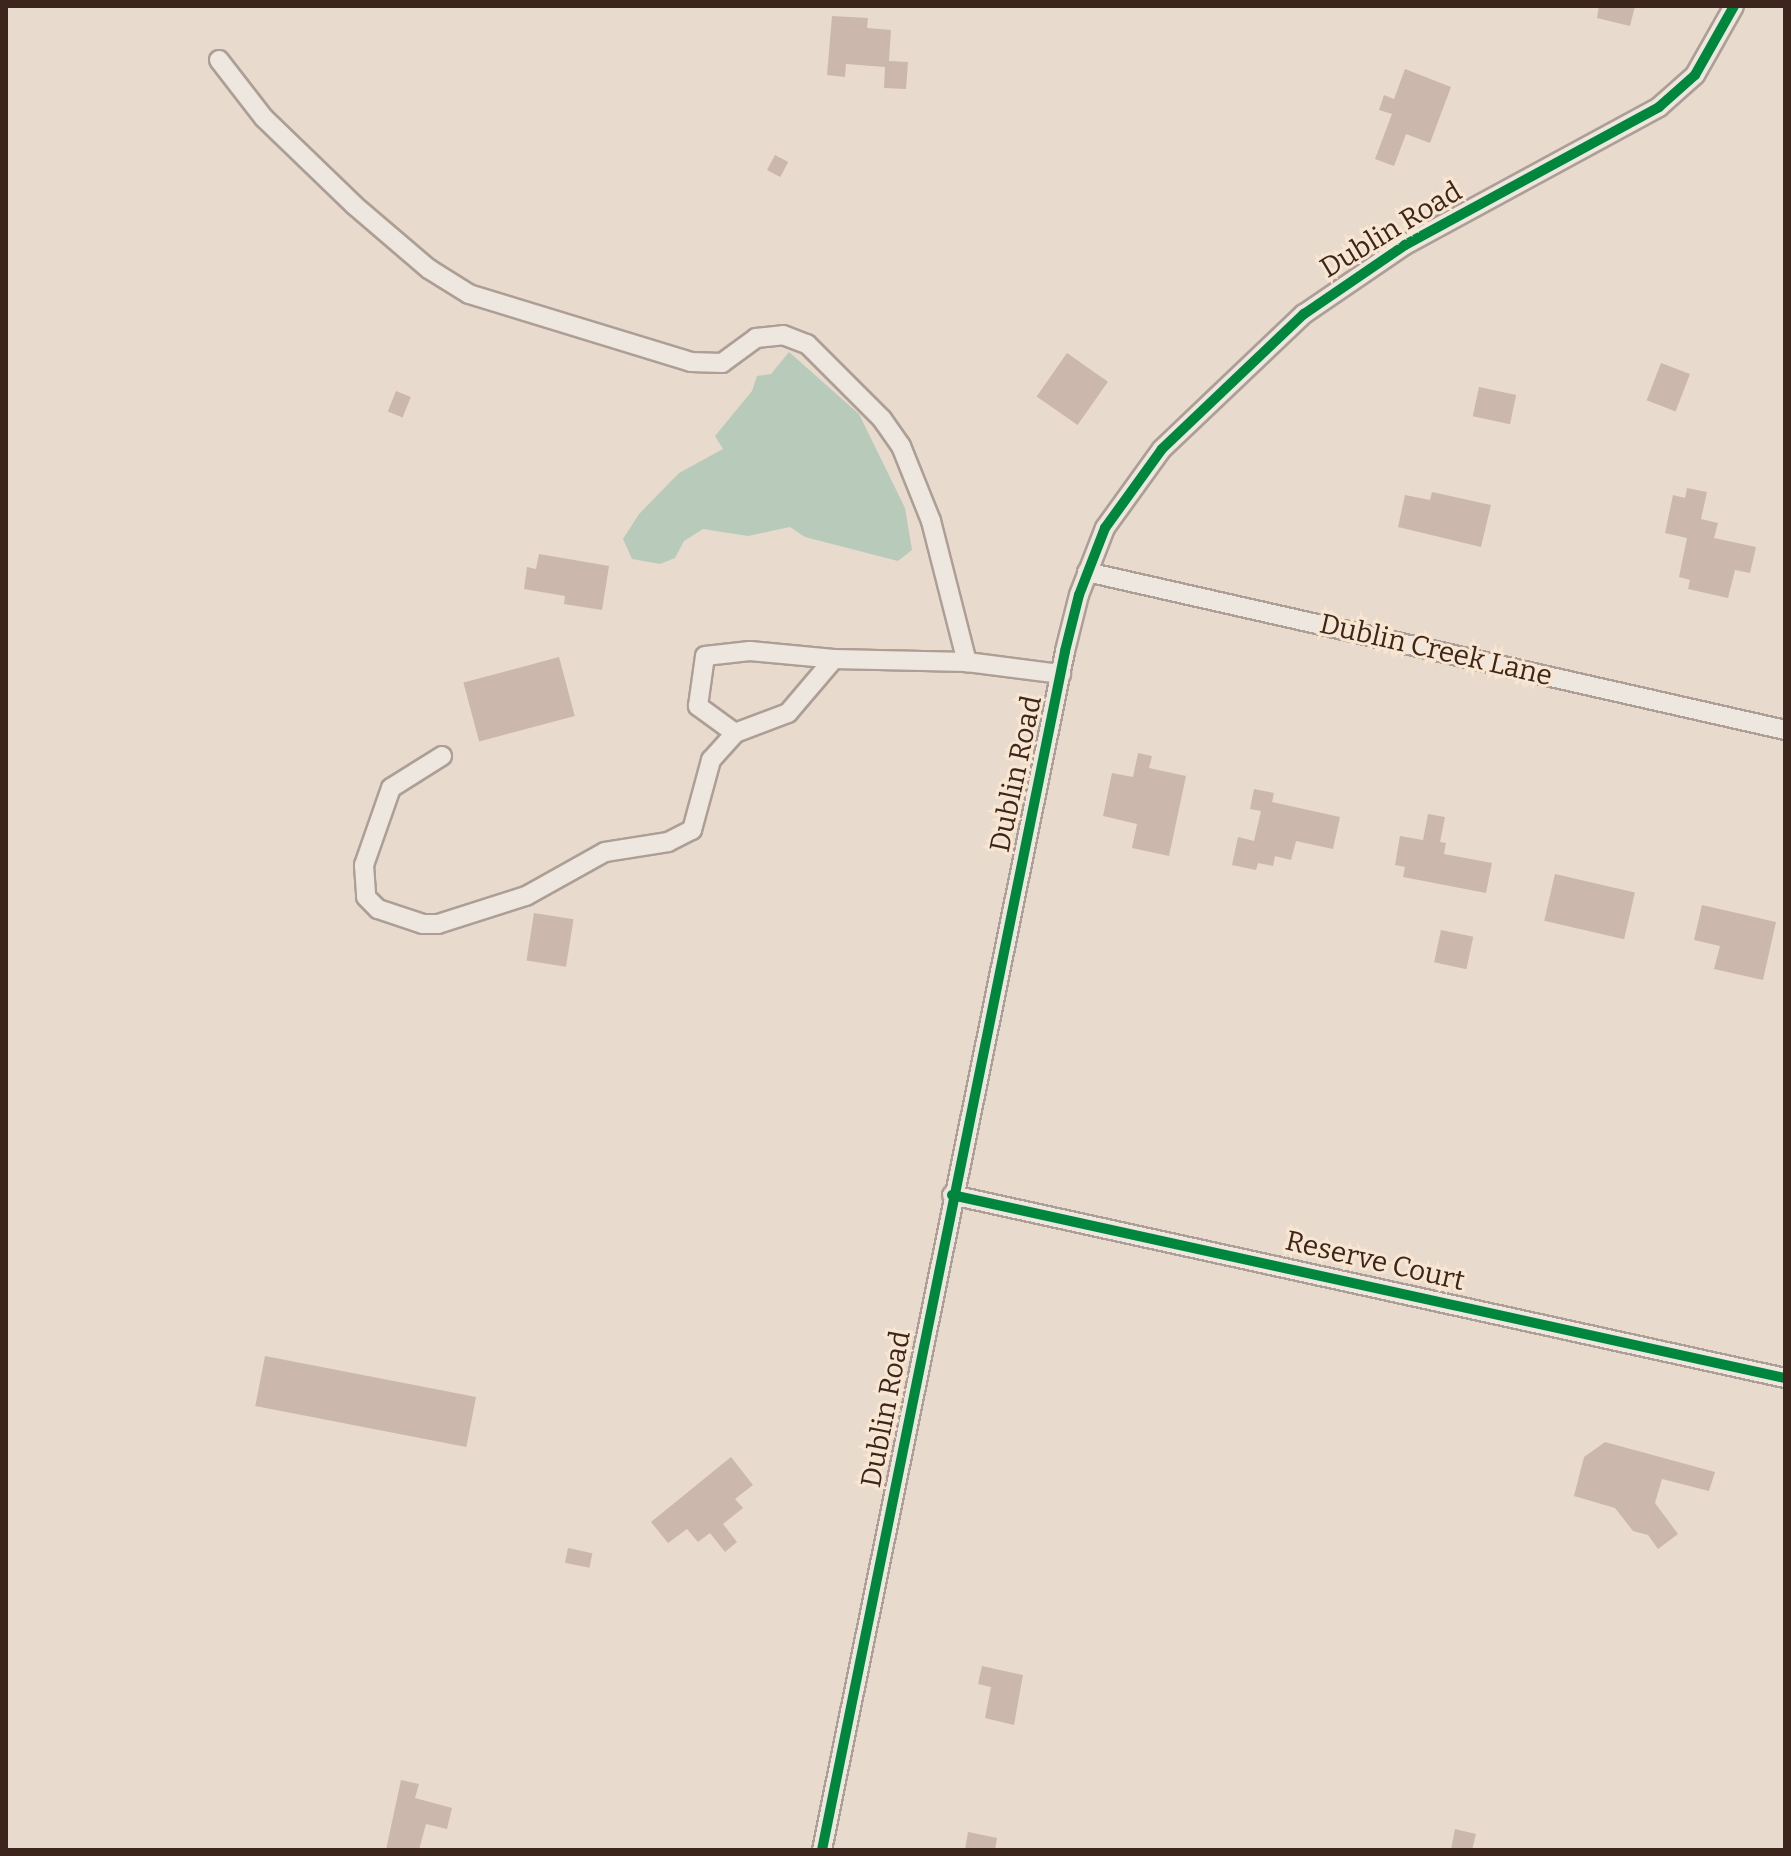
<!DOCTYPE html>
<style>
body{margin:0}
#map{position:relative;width:1791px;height:1856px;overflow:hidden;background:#e8dacc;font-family:Bitter,serif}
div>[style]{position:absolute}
.water>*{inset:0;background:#b8cbbb}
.building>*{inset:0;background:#ccb7ac;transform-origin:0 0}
.roads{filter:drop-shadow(2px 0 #ad9f95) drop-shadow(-2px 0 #ad9f95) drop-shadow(0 2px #ad9f95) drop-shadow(0 -2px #ad9f95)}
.minor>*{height:18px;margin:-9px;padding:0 9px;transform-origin:9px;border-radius:9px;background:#eee7df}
.cycleway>*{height:10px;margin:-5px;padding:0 5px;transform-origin:5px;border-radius:5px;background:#00873e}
span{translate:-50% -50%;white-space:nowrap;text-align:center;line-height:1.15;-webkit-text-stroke:6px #f9e6d1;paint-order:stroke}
.street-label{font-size:28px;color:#3c251c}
.frame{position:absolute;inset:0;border:8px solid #3c251c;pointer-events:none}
</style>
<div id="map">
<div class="water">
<div style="clip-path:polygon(789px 352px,859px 414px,905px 508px,912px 550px,898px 561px,805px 537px,790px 527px,748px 536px,703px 529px,684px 541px,675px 558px,660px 564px,632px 559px,623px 539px,639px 514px,679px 473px,723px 449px,715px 436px,752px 391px,757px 376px,771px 374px)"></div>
</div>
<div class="building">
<div style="clip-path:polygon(1599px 6px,1635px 6px,1630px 26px,1597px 18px)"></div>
<div style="clip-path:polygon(832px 16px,868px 18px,867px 28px,891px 30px,889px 61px,908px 62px,906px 89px,884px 88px,885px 67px,846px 64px,845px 77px,827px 75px)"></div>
<div style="clip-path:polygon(1405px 69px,1451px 87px,1430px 143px,1406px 134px,1394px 166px,1375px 159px,1392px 114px,1379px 110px,1384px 95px,1394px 99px)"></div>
<div style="left:775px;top:155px;width:15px;height:17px;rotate:28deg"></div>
<div style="left:1067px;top:353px;width:50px;height:53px;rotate:35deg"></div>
<div style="left:1661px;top:363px;width:31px;height:40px;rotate:21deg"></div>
<div style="left:1479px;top:387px;width:38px;height:30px;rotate:12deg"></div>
<div style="left:396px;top:391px;width:16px;height:22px;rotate:22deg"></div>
<div style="clip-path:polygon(1687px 488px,1707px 492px,1701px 519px,1718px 523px,1714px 538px,1756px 547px,1750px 573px,1735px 570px,1728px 598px,1688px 589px,1690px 580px,1679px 577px,1687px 538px,1665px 533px,1673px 495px,1685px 498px)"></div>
<div style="clip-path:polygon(1432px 492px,1491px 505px,1481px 547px,1398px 527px,1405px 495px,1430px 500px)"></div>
<div style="clip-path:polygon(539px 554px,609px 566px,602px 610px,564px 604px,565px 596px,524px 589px,527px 567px,536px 569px)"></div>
<div style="left:559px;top:657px;width:61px;height:99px;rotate:75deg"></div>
<div style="clip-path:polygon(1138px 753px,1152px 756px,1149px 768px,1186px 776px,1169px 856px,1132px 848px,1137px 824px,1103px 816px,1112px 773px,1133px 777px)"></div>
<div style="clip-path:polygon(1254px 789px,1274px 793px,1272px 802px,1340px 817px,1333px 849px,1296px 841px,1291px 860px,1275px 856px,1273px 866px,1258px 863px,1256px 870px,1232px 865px,1238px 837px,1254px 841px,1261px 811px,1250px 809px)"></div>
<div style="clip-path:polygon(1428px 814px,1445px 817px,1440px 842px,1446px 843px,1444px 854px,1492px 863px,1486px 893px,1403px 877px,1405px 867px,1395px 865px,1400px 836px,1423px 840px)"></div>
<div style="left:1555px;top:874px;width:82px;height:48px;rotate:13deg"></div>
<div style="clip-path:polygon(1702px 905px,1776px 922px,1763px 980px,1714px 969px,1720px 946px,1694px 940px)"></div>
<div style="left:534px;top:913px;width:40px;height:48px;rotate:9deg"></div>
<div style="left:1441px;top:930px;width:33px;height:33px;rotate:12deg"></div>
<div style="left:265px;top:1356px;width:215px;height:51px;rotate:11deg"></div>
<div style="clip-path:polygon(1605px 1442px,1715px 1472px,1709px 1491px,1662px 1479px,1655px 1503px,1678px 1534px,1658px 1549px,1648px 1535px,1633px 1531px,1615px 1508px,1574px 1496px,1584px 1457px)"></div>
<div style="clip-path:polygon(731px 1457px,753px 1485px,735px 1499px,743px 1508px,723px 1524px,737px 1542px,725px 1552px,710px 1533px,698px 1542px,687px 1529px,668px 1543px,651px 1522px)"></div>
<div style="left:568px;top:1548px;width:25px;height:15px;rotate:12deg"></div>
<div style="clip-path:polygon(982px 1666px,1023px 1675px,1014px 1725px,985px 1718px,991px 1687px,978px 1684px)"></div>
<div style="clip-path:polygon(401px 1780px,419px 1784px,415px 1798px,452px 1808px,447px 1829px,426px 1824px,419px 1850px,386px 1850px)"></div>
<div style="clip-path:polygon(1455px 1829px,1476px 1834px,1472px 1850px,1451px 1850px)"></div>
<div style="clip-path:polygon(968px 1832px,997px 1838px,995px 1850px,965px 1850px)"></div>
</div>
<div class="roads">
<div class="minor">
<div style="left:219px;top:60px;width:73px;rotate:52.2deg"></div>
<div style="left:264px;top:118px;width:125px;rotate:44deg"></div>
<div style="left:354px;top:205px;width:99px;rotate:40.5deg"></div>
<div style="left:429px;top:269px;width:47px;rotate:32deg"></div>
<div style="left:469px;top:294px;width:232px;rotate:17deg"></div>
<div style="left:691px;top:362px;width:31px;rotate:2deg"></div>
<div style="left:722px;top:363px;width:42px;rotate:-36.3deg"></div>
<div style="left:756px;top:338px;width:27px;rotate:-6deg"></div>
<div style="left:783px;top:335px;width:26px;rotate:21deg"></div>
<div style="left:807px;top:344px;width:106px;rotate:45deg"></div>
<div style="left:882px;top:419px;width:33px;rotate:55deg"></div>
<div style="left:901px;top:446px;width:81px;rotate:68.2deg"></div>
<div style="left:931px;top:521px;width:146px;rotate:75.7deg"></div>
<div style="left:1087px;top:572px;width:716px;rotate:12.75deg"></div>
<div style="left:735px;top:733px;width:46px;rotate:-143.9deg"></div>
<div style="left:698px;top:706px;width:50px;rotate:-82deg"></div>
<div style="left:705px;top:656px;width:45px;rotate:-6.3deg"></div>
<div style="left:750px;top:651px;width:84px;rotate:5.4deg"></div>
<div style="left:442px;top:756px;width:60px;rotate:147.9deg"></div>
<div style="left:391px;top:788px;width:82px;rotate:109.3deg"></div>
<div style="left:364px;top:865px;width:32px;rotate:86deg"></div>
<div style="left:366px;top:897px;width:17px;rotate:45deg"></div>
<div style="left:378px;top:909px;width:47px;rotate:18.4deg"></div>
<div style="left:423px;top:924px;width:15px"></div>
<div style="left:438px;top:924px;width:92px;rotate:-17.7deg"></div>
<div style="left:526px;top:896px;width:90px;rotate:-29.1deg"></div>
<div style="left:605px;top:852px;width:64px;rotate:-9deg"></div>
<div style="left:668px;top:842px;width:27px;rotate:-27deg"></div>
<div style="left:692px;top:830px;width:73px;rotate:-74.8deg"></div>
<div style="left:711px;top:760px;width:36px;rotate:-48deg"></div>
<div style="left:735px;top:733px;width:57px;rotate:-20.7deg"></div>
<div style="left:788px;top:713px;width:71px;rotate:-49.6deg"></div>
<div style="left:834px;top:659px;width:133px;rotate:1.3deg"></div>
<div style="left:967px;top:662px;width:95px;rotate:7.3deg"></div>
<div style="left:952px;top:1195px;width:853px;rotate:12.39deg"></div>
<div style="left:822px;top:1850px;width:1223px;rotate:-78.54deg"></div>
<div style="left:1065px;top:651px;width:58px;rotate:-76deg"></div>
<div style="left:1079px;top:595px;width:72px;rotate:-68.8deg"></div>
<div style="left:1105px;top:528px;width:97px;rotate:-54.2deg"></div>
<div style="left:1162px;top:449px;width:196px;rotate:-43.6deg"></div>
<div style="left:1304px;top:314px;width:122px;rotate:-34.3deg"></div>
<div style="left:1405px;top:245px;width:289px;rotate:-28.5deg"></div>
<div style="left:1659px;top:107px;width:48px;rotate:-41.6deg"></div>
<div style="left:1695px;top:75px;width:79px;rotate:-60.5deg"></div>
</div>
</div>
<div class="cycleway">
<div style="left:952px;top:1195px;width:853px;rotate:12.39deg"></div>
<div style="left:822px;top:1850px;width:1223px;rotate:-78.54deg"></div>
<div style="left:1065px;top:651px;width:58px;rotate:-76deg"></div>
<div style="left:1079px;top:595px;width:72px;rotate:-68.8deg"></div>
<div style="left:1105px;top:528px;width:97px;rotate:-54.2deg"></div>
<div style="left:1162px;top:449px;width:196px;rotate:-43.6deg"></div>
<div style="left:1304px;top:314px;width:122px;rotate:-34.3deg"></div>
<div style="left:1405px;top:245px;width:289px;rotate:-28.5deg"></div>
<div style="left:1659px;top:107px;width:48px;rotate:-41.6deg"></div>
<div style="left:1695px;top:75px;width:79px;rotate:-60.5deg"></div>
</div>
<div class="street-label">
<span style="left:1391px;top:230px;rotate:-31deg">Dublin Road</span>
<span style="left:1436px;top:650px;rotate:13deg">Dublin Creek Lane</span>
<span style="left:1016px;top:774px;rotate:-78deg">Dublin Road</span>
<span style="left:1375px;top:1261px;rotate:13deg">Reserve Court</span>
<span style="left:886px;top:1409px;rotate:-79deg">Dublin Road</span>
</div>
<div class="frame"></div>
</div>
